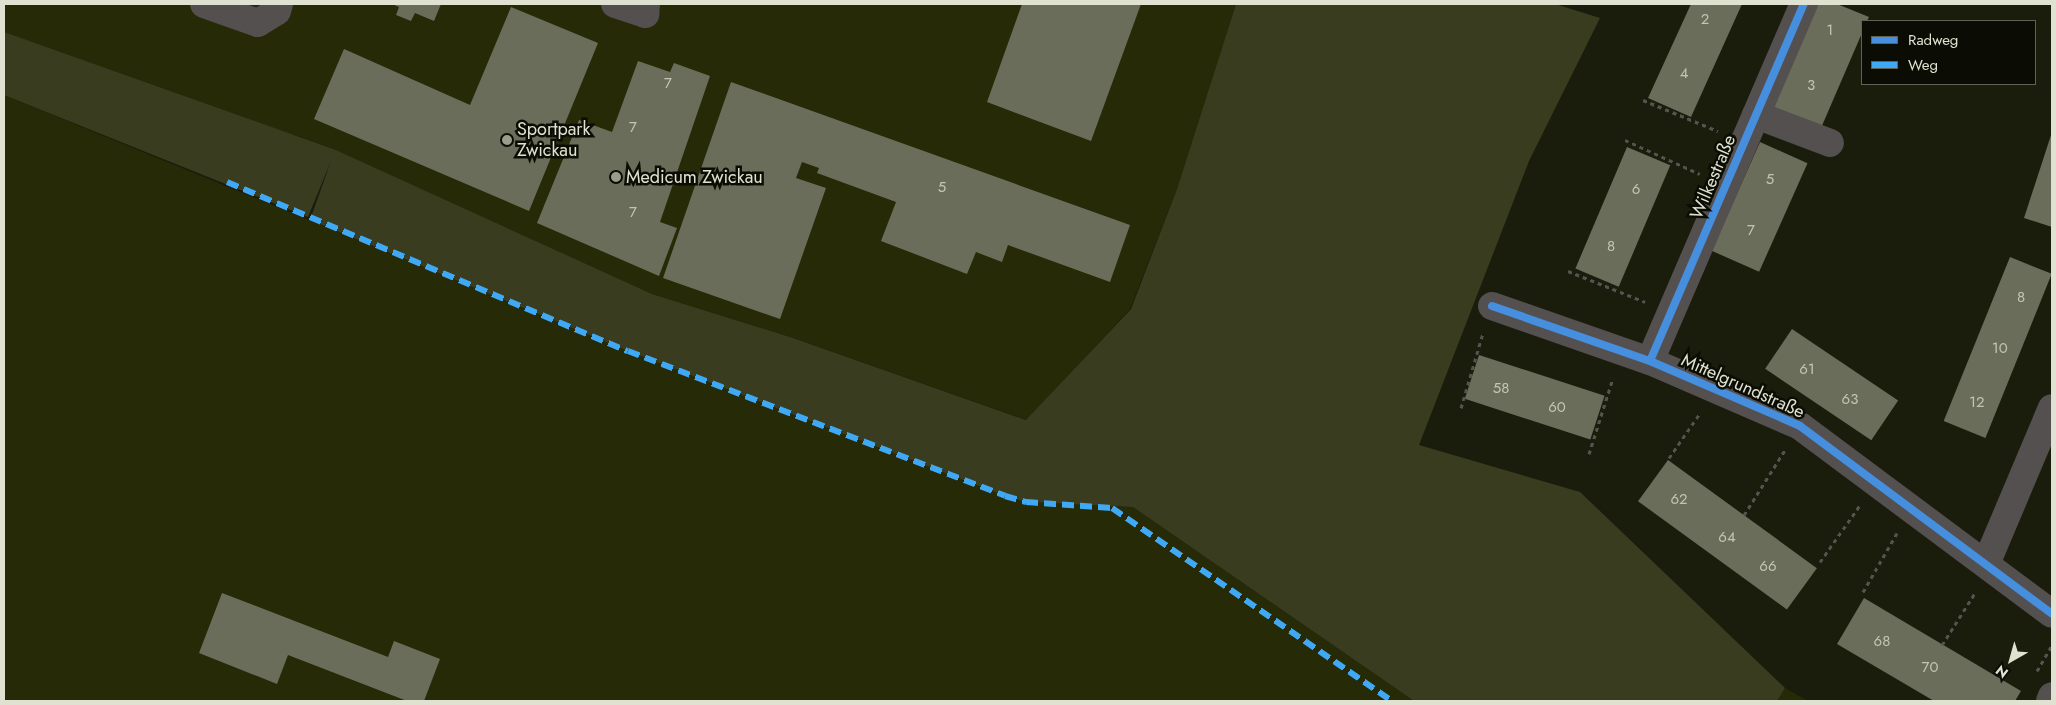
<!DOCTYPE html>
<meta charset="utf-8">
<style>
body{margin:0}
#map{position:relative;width:2056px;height:705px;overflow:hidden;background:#1b1d0c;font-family:Jost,sans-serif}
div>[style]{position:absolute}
.built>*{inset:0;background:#272a06}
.green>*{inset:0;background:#393c1f}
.building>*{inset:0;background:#6b6d5b;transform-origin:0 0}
.path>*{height:3px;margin-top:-1.5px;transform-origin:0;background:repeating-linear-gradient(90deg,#565450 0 4px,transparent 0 8px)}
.minor>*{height:28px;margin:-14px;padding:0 14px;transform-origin:14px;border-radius:14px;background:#545050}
.quiet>*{height:6px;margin-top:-3px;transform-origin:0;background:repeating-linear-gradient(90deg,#3fa9f5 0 12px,transparent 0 18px)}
.cycleway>*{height:8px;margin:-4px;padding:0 4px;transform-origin:4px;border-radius:4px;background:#468fdf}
.dots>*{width:14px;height:14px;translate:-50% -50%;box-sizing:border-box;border:2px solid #0b0c03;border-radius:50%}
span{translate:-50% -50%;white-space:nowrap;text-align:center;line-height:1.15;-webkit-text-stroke:5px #0b0c03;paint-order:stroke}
.number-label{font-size:15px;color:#c3c5b4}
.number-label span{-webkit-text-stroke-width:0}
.poi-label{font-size:18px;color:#e0e2d1}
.left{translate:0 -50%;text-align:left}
.street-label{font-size:18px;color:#e0e2d1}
.frame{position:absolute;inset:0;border:5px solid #e0e2d1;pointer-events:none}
.legend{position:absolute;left:1861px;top:20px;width:175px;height:65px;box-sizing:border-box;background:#0b0c03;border:1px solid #606255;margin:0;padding:6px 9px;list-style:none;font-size:15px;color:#e0e2d1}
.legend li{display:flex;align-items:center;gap:10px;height:25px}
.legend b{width:25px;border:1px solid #606255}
.north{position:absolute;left:1986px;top:635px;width:50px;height:50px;-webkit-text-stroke:4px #0b0c03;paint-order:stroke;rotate:218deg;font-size:14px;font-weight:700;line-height:20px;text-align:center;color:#e0e2d1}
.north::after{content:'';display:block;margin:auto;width:18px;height:22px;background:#e0e2d1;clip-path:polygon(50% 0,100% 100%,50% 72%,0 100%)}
</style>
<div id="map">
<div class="built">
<div style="clip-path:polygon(4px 4px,1236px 4px,1177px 189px,1130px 309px,1027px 420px,793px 338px,652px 294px,336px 150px,295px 135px,4px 72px)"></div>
<div style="clip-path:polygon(4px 95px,628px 351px,1005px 496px,1026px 502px,1133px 507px,1414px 701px,4px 701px)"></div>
<div style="clip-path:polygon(1785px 688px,1808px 701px,1777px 701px)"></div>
</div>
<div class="green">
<div style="clip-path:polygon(1236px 4px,1555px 4px,1600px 18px,1529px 161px,1419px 445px,1580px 492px,1785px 688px,1777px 701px,1414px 701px,1133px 507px,1026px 502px,1005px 496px,628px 351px,310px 220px,331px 161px,308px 217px,4px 95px,4px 32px,336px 150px,652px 294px,793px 338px,1026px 420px,1131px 309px,1177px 189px)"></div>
</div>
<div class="building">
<div style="clip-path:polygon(392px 4px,441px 4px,434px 21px,415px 13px,411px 21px,396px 15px,399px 7px)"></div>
<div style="clip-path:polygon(1022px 4px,1141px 4px,1091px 141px,987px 102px)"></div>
<div style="clip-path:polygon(1691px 4px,1742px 4px,1691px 117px,1648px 98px)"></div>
<div style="clip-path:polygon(1818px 4px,1837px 4px,1869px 17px,1867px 21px,1862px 21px,1862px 33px,1821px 128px,1774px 107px)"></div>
<div style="clip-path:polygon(511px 7px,598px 43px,529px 211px,314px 119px,344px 49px,470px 105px)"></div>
<div style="clip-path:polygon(638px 61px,670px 72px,674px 63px,710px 76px,660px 222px,677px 228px,659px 276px,537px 223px,579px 120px,612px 132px)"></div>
<div style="clip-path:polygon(731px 82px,1130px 225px,1110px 282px,1008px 245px,1002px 262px,976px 252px,967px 274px,881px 241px,896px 202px,817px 173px,819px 168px,802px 162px,796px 178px,826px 188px,780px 319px,663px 278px)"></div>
<div style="clip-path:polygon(2052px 132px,2052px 227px,2024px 218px)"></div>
<div style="left:1760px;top:142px;width:52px;height:119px;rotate:24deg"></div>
<div style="left:1627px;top:147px;width:47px;height:132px;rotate:23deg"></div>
<div style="left:2010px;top:257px;width:45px;height:177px;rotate:22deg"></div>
<div style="left:1792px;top:329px;width:128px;height:48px;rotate:34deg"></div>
<div style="left:1479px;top:355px;width:132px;height:46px;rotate:18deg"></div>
<div style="left:1668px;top:460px;width:184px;height:51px;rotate:36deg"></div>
<div style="clip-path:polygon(222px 593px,388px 657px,394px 641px,440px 659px,424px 701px,407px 701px,288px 655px,277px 684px,199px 653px)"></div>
<div style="clip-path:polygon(1864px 598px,2021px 691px,2015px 701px,1934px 701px,1837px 644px)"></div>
</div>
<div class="path">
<div style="left:1643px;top:100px;width:81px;rotate:22.5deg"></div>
<div style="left:1625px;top:140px;width:82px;rotate:24.4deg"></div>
<div style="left:1568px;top:271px;width:83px;rotate:21.9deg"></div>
<div style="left:1461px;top:408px;width:78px;rotate:-73.7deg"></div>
<div style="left:1589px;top:454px;width:80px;rotate:-72.5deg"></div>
<div style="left:1669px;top:458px;width:55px;rotate:-55.4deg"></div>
<div style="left:1744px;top:515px;width:77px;rotate:-57.8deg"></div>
<div style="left:1820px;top:562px;width:70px;rotate:-54.9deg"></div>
<div style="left:1863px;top:592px;width:68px;rotate:-60deg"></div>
<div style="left:1942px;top:645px;width:62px;rotate:-57.6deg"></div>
<div style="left:2037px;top:671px;width:30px;rotate:-60deg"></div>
</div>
<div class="minor">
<div style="left:204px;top:4px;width:57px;rotate:19.4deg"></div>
<div style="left:258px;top:23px;width:22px;rotate:-32deg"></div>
<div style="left:277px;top:11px;width:7px;rotate:-74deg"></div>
<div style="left:615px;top:4px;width:32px;rotate:18deg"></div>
<div style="left:645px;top:14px;width:10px;rotate:-84deg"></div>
<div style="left:1756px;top:115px;width:79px;rotate:20.7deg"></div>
<div style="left:1492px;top:306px;width:167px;rotate:19.2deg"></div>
<div style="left:1650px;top:361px;width:163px;rotate:23.4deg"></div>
<div style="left:1800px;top:426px;width:314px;rotate:36.7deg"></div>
<div style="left:1650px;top:361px;width:389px;rotate:-66.7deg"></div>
<div style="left:1986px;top:564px;width:169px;rotate:-67.1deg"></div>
<div style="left:2050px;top:701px;width:5px;rotate:-68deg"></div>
</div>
<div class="quiet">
<div style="left:227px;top:182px;width:435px;rotate:22.9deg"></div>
<div style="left:628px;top:351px;width:404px;rotate:21deg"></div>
<div style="left:1005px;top:496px;width:22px;rotate:16deg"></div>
<div style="left:1026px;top:502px;width:86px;rotate:4deg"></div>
<div style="left:1112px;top:508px;width:340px;rotate:34.6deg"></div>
</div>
<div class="cycleway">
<div style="left:1492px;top:306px;width:167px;rotate:19.2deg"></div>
<div style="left:1650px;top:361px;width:163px;rotate:23.4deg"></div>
<div style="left:1800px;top:426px;width:314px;rotate:36.7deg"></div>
<div style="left:1650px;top:361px;width:389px;rotate:-66.7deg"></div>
</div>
<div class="dots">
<div style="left:507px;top:140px;background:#9b9d8c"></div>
<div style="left:616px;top:177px;background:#9b9d8c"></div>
</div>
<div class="number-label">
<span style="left:1705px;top:20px">2</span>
<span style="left:1830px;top:31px">1</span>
<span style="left:1684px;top:74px">4</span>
<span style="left:668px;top:84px">7</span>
<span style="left:1811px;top:86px">3</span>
<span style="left:633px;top:128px">7</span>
<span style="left:1770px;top:180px">5</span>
<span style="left:942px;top:188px">5</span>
<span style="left:1636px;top:190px">6</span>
<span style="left:633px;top:213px">7</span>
<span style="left:1751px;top:231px">7</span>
<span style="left:1611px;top:247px">8</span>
<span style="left:2021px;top:298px">8</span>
<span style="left:2000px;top:349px">10</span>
<span style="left:1807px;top:370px">61</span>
<span style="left:1501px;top:389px">58</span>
<span style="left:1850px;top:400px">63</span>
<span style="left:1977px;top:403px">12</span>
<span style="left:1557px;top:408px">60</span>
<span style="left:1679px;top:500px">62</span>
<span style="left:1727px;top:538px">64</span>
<span style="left:1768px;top:567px">66</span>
<span style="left:1882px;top:642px">68</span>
<span style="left:1930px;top:668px">70</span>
</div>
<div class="poi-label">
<span class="left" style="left:517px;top:140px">Sportpark<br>Zwickau</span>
<span class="left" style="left:626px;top:177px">Medicum Zwickau</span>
</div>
<div class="street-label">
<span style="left:1713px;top:177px;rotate:-67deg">Wilkestraße</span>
<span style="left:1743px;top:386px;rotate:24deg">Mittelgrundstraße</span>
</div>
<div class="frame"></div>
<ul class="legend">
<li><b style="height:6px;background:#468fdf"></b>Radweg</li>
<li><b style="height:6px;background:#3fa9f5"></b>Weg</li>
</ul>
<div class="north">N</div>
</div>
